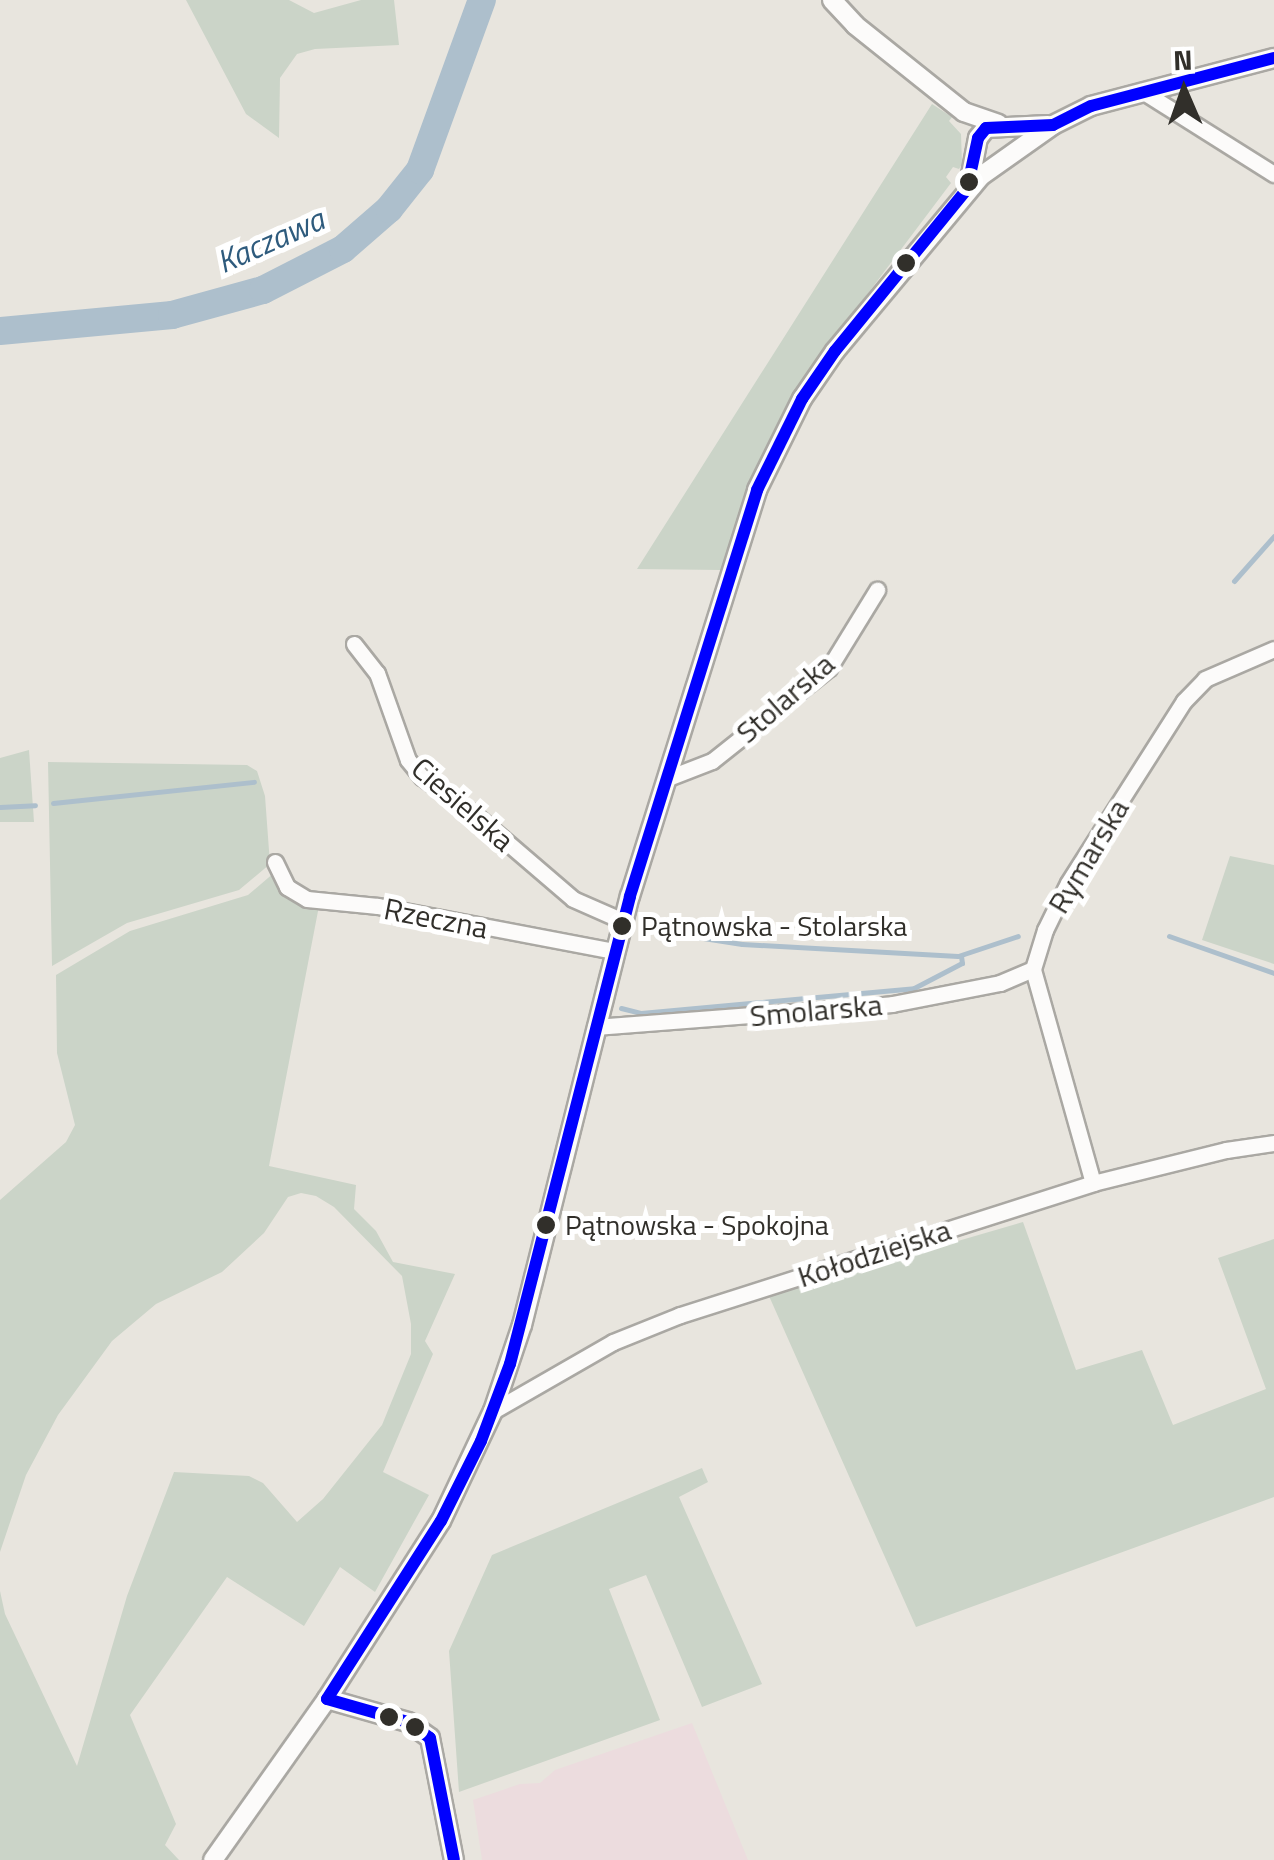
<!DOCTYPE html>
<meta charset="utf-8">
<style>
body{margin:0}
#map{position:relative;width:1274px;height:1860px;overflow:hidden;background:#e8e5de;font-family:"Titillium Web",sans-serif}
div>[style]{position:absolute}
.commercial>*{inset:0;background:#ecdcde}
.green>*{inset:0;background:#cbd4c8}
.stream>*{height:5px;margin:-2.5px;padding:0 2.5px;transform-origin:2.5px;border-radius:2.5px;background:#adbfcc}
.river>*{height:28px;margin:-14px;padding:0 14px;transform-origin:14px;border-radius:14px;background:#adbfcc}
.roads{filter:drop-shadow(2px 0 #aaa8a3) drop-shadow(-2px 0 #aaa8a3) drop-shadow(0 2px #aaa8a3) drop-shadow(0 -2px #aaa8a3)}
.minor>*{height:15px;margin:-7.5px;padding:0 7.5px;transform-origin:7.5px;border-radius:7.5px;background:#fcfbfa}
.tertiary>*{height:18px;margin:-9px;padding:0 9px;transform-origin:9px;border-radius:9px;background:#fcfbfa}
.bus-1>*{height:12px;margin:-6px;padding:0 6px;transform-origin:6px;border-radius:6px;background:#00f}
.dots>*{width:28px;height:28px;translate:-50% -50%;box-sizing:border-box;border:5px solid #fff;border-radius:50%}
span{translate:-50% -50%;white-space:nowrap;text-align:center;line-height:1.15;-webkit-text-stroke:10px #fff;paint-order:stroke}
.bus-label{font-size:28px;color:#312f2a}
.left{translate:0 -50%;text-align:left}
.street-label{font-size:30px;color:#312f2a}
.water-label{font-size:32px;color:#2e5b7d;font-style:italic}
.north{position:absolute;left:1134px;top:40px;width:100px;height:100px;-webkit-text-stroke:8px #fff;paint-order:stroke;rotate:358deg;font-size:28px;font-weight:700;line-height:40px;text-align:center;color:#312f2a}
.north::after{content:'';display:block;margin:auto;width:35px;height:45px;background:#312f2a;clip-path:polygon(50% 0,100% 100%,50% 72%,0 100%)}
</style>
<div id="map">
<div class="commercial">
<div style="clip-path:polygon(692px 1723px,748px 1860px,482px 1860px,473px 1800px,520px 1784px,540px 1783px,555px 1770px)"></div>
</div>
<div class="green">
<div style="clip-path:polygon(186px 0,289px 0,314px 13px,361px 0,394px 0,399px 45px,315px 49px,297px 54px,280px 78px,279px 138px,246px 114px)"></div>
<div style="clip-path:polygon(932px 104px,952px 117px,949px 121px,961px 134px,962px 164px,959px 169px,953px 167px,946px 177px,951px 183px,823px 353px,750px 491px,721px 570px,637px 569px)"></div>
<div style="clip-path:polygon(29px 750px,34px 822px,0 822px,0 758px)"></div>
<div style="clip-path:polygon(48px 762px,247px 765px,257px 771px,265px 796px,270px 864px,239px 890px,127px 923px,52px 966px)"></div>
<div style="clip-path:polygon(1230px 856px,1274px 865px,1274px 964px,1202px 940px)"></div>
<div style="clip-path:polygon(275px 872px,319px 906px,269px 1166px,356px 1185px,354px 1209px,376px 1231px,393px 1262px,455px 1274px,425px 1341px,433px 1354px,383px 1472px,429px 1495px,375px 1592px,340px 1567px,304px 1626px,227px 1577px,130px 1715px,176px 1824px,165px 1845px,179px 1860px,0 1860px,0 1591px,5px 1614px,77px 1766px,127px 1596px,174px 1472px,249px 1476px,263px 1483px,297px 1522px,323px 1499px,382px 1425px,411px 1354px,411px 1324px,402px 1276px,334px 1207px,316px 1196px,301px 1193px,288px 1197px,264px 1233px,222px 1272px,156px 1304px,112px 1341px,58px 1415px,26px 1475px,0 1552px,0 1200px,66px 1142px,75px 1125px,57px 1053px,56px 975px,130px 931px,248px 895px)"></div>
<div style="clip-path:polygon(1023px 1222px,1076px 1370px,1142px 1350px,1173px 1425px,1266px 1389px,1218px 1258px,1274px 1239px,1274px 1497px,916px 1627px,769px 1296px)"></div>
<div style="clip-path:polygon(702px 1468px,708px 1482px,679px 1497px,762px 1684px,702px 1707px,646px 1575px,609px 1589px,660px 1720px,459px 1792px,449px 1651px,492px 1555px)"></div>
</div>
<div class="stream">
<div style="left:1234px;top:581px;width:60px;rotate:-48.4deg"></div>
<div style="left:53px;top:803px;width:202px;rotate:-6deg"></div>
<div style="left:0;top:807px;width:35px;rotate:-3deg"></div>
<div style="left:645px;top:929px;width:98px;rotate:8.8deg"></div>
<div style="left:742px;top:944px;width:216px;rotate:3.2deg"></div>
<div style="left:958px;top:956px;width:63px;rotate:-18.4deg"></div>
<div style="left:1169px;top:936px;width:111px;rotate:19.4deg"></div>
<div style="left:621px;top:1008px;width:21px;rotate:14deg"></div>
<div style="left:641px;top:1013px;width:274px;rotate:-5.2deg"></div>
<div style="left:914px;top:988px;width:54px;rotate:-27.5deg"></div>
<div style="left:962px;top:963px;width:7px;rotate:-98deg"></div>
</div>
<div class="river">
<div style="left:0;top:331px;width:173px;rotate:-5.3deg"></div>
<div style="left:172px;top:315px;width:94px;rotate:-15.4deg"></div>
<div style="left:263px;top:290px;width:90px;rotate:-27.1deg"></div>
<div style="left:343px;top:249px;width:61px;rotate:-41deg"></div>
<div style="left:389px;top:209px;width:50px;rotate:-51.5deg"></div>
<div style="left:420px;top:170px;width:181px;rotate:-70deg"></div>
</div>
<div class="roads">
<div class="minor">
<div style="left:1142px;top:91px;width:156px;rotate:32.2deg"></div>
<div style="left:354px;top:644px;width:37px;rotate:52deg"></div>
<div style="left:377px;top:673px;width:92px;rotate:70.4deg"></div>
<div style="left:408px;top:760px;width:22px;rotate:51deg"></div>
<div style="left:422px;top:777px;width:64px;rotate:35.4deg"></div>
<div style="left:474px;top:814px;width:130px;rotate:40.6deg"></div>
<div style="left:573px;top:899px;width:55px;rotate:23.7deg"></div>
<div style="left:668px;top:778px;width:47px;rotate:-21.1deg"></div>
<div style="left:712px;top:761px;width:149px;rotate:-38.5deg"></div>
<div style="left:829px;top:668px;width:92px;rotate:-58.4deg"></div>
<div style="left:275px;top:862px;width:28px;rotate:64deg"></div>
<div style="left:287px;top:887px;width:23px;rotate:31deg"></div>
<div style="left:307px;top:899px;width:71px;rotate:5.6deg"></div>
<div style="left:378px;top:906px;width:240px;rotate:10.8deg"></div>
<div style="left:595px;top:1027px;width:298px;rotate:-4.4deg"></div>
<div style="left:892px;top:1004px;width:110px;rotate:-11deg"></div>
<div style="left:1000px;top:983px;width:36px;rotate:-23deg"></div>
<div style="left:1093px;top:1183px;width:222px;rotate:-105.7deg"></div>
<div style="left:1033px;top:969px;width:41px;rotate:-72.9deg"></div>
<div style="left:1045px;top:930px;width:52px;rotate:-63.9deg"></div>
<div style="left:1068px;top:883px;width:216px;rotate:-57.5deg"></div>
<div style="left:1184px;top:701px;width:30px;rotate:-46deg"></div>
<div style="left:1205px;top:679px;width:75px;rotate:-23.5deg"></div>
<div style="left:493px;top:1411px;width:138px;rotate:-29.9deg"></div>
<div style="left:613px;top:1342px;width:72px;rotate:-21.9deg"></div>
<div style="left:680px;top:1315px;width:434px;rotate:-17.7deg"></div>
<div style="left:1093px;top:1183px;width:137px;rotate:-13.9deg"></div>
<div style="left:1226px;top:1150px;width:49px;rotate:-8.3deg"></div>
</div>
<div class="tertiary">
<div style="left:832px;top:0;width:34px;rotate:47deg"></div>
<div style="left:855px;top:25px;width:139px;rotate:38.6deg"></div>
<div style="left:964px;top:112px;width:36px;rotate:19deg"></div>
<div style="left:969px;top:185px;width:48px;rotate:-79.2deg"></div>
<div style="left:978px;top:138px;width:13px;rotate:-51deg"></div>
<div style="left:986px;top:128px;width:62px;rotate:-2.8deg"></div>
<div style="left:327px;top:1699px;width:84px;rotate:15.9deg"></div>
<div style="left:408px;top:1722px;width:27px;rotate:36deg"></div>
<div style="left:430px;top:1738px;width:124px;rotate:78.9deg"></div>
<div style="left:213px;top:1860px;width:197px;rotate:-54.7deg"></div>
<div style="left:327px;top:1699px;width:211px;rotate:-57.4deg"></div>
<div style="left:441px;top:1521px;width:122px;rotate:-64.7deg"></div>
<div style="left:493px;top:1411px;width:91px;rotate:-71.4deg"></div>
<div style="left:522px;top:1325px;width:442px;rotate:-75.9deg"></div>
<div style="left:630px;top:896px;width:425px;rotate:-72.6deg"></div>
<div style="left:757px;top:490px;width:102px;rotate:-63.7deg"></div>
<div style="left:802px;top:399px;width:58px;rotate:-55.5deg"></div>
<div style="left:835px;top:351px;width:228px;rotate:-50.2deg"></div>
<div style="left:981px;top:176px;width:88px;rotate:-35.3deg"></div>
<div style="left:1053px;top:125px;width:42px;rotate:-26.6deg"></div>
<div style="left:1091px;top:106px;width:189px;rotate:-14.7deg"></div>
</div>
</div>
<div class="bus-1">
<div style="left:327px;top:1699px;width:211px;rotate:-57.4deg"></div>
<div style="left:441px;top:1521px;width:89px;rotate:-63.4deg"></div>
<div style="left:481px;top:1441px;width:82px;rotate:-69.4deg"></div>
<div style="left:510px;top:1364px;width:483px;rotate:-75.6deg"></div>
<div style="left:630px;top:896px;width:425px;rotate:-72.6deg"></div>
<div style="left:757px;top:490px;width:102px;rotate:-63.7deg"></div>
<div style="left:802px;top:399px;width:58px;rotate:-55.5deg"></div>
<div style="left:835px;top:351px;width:209px;rotate:-50.8deg"></div>
<div style="left:967px;top:189px;width:52px;rotate:-77.8deg"></div>
<div style="left:978px;top:138px;width:13px;rotate:-51deg"></div>
<div style="left:986px;top:128px;width:67px;rotate:-2.6deg"></div>
<div style="left:1053px;top:125px;width:42px;rotate:-26.6deg"></div>
<div style="left:1091px;top:106px;width:189px;rotate:-14.7deg"></div>
<div style="left:327px;top:1699px;width:84px;rotate:15.9deg"></div>
<div style="left:408px;top:1722px;width:27px;rotate:36deg"></div>
<div style="left:430px;top:1738px;width:124px;rotate:78.9deg"></div>
</div>
<div class="dots">
<div style="left:969px;top:182px;background:#312f2a"></div>
<div style="left:906px;top:263px;background:#312f2a"></div>
<div style="left:622px;top:926px;background:#312f2a"></div>
<div style="left:546px;top:1225px;background:#312f2a"></div>
<div style="left:389px;top:1717px;background:#312f2a"></div>
<div style="left:415px;top:1727px;background:#312f2a"></div>
</div>
<div class="bus-label">
<span class="left" style="left:641px;top:926px">Pątnowska - Stolarska</span>
<span class="left" style="left:565px;top:1225px">Pątnowska - Spokojna</span>
</div>
<div class="street-label">
<span style="left:785px;top:698px;rotate:-41deg">Stolarska</span>
<span style="left:463px;top:804px;rotate:41deg">Ciesielska</span>
<span style="left:1088px;top:856px;rotate:-59deg">Rymarska</span>
<span style="left:436px;top:918px;rotate:11deg">Rzeczna</span>
<span style="left:816px;top:1010px;rotate:-5deg">Smolarska</span>
<span style="left:874px;top:1253px;rotate:-18deg">Kołodziejska</span>
</div>
<div class="water-label">
<span style="left:270px;top:240px;rotate:-24deg">Kaczawa</span>
</div>
<div class="north">N</div>
</div>
